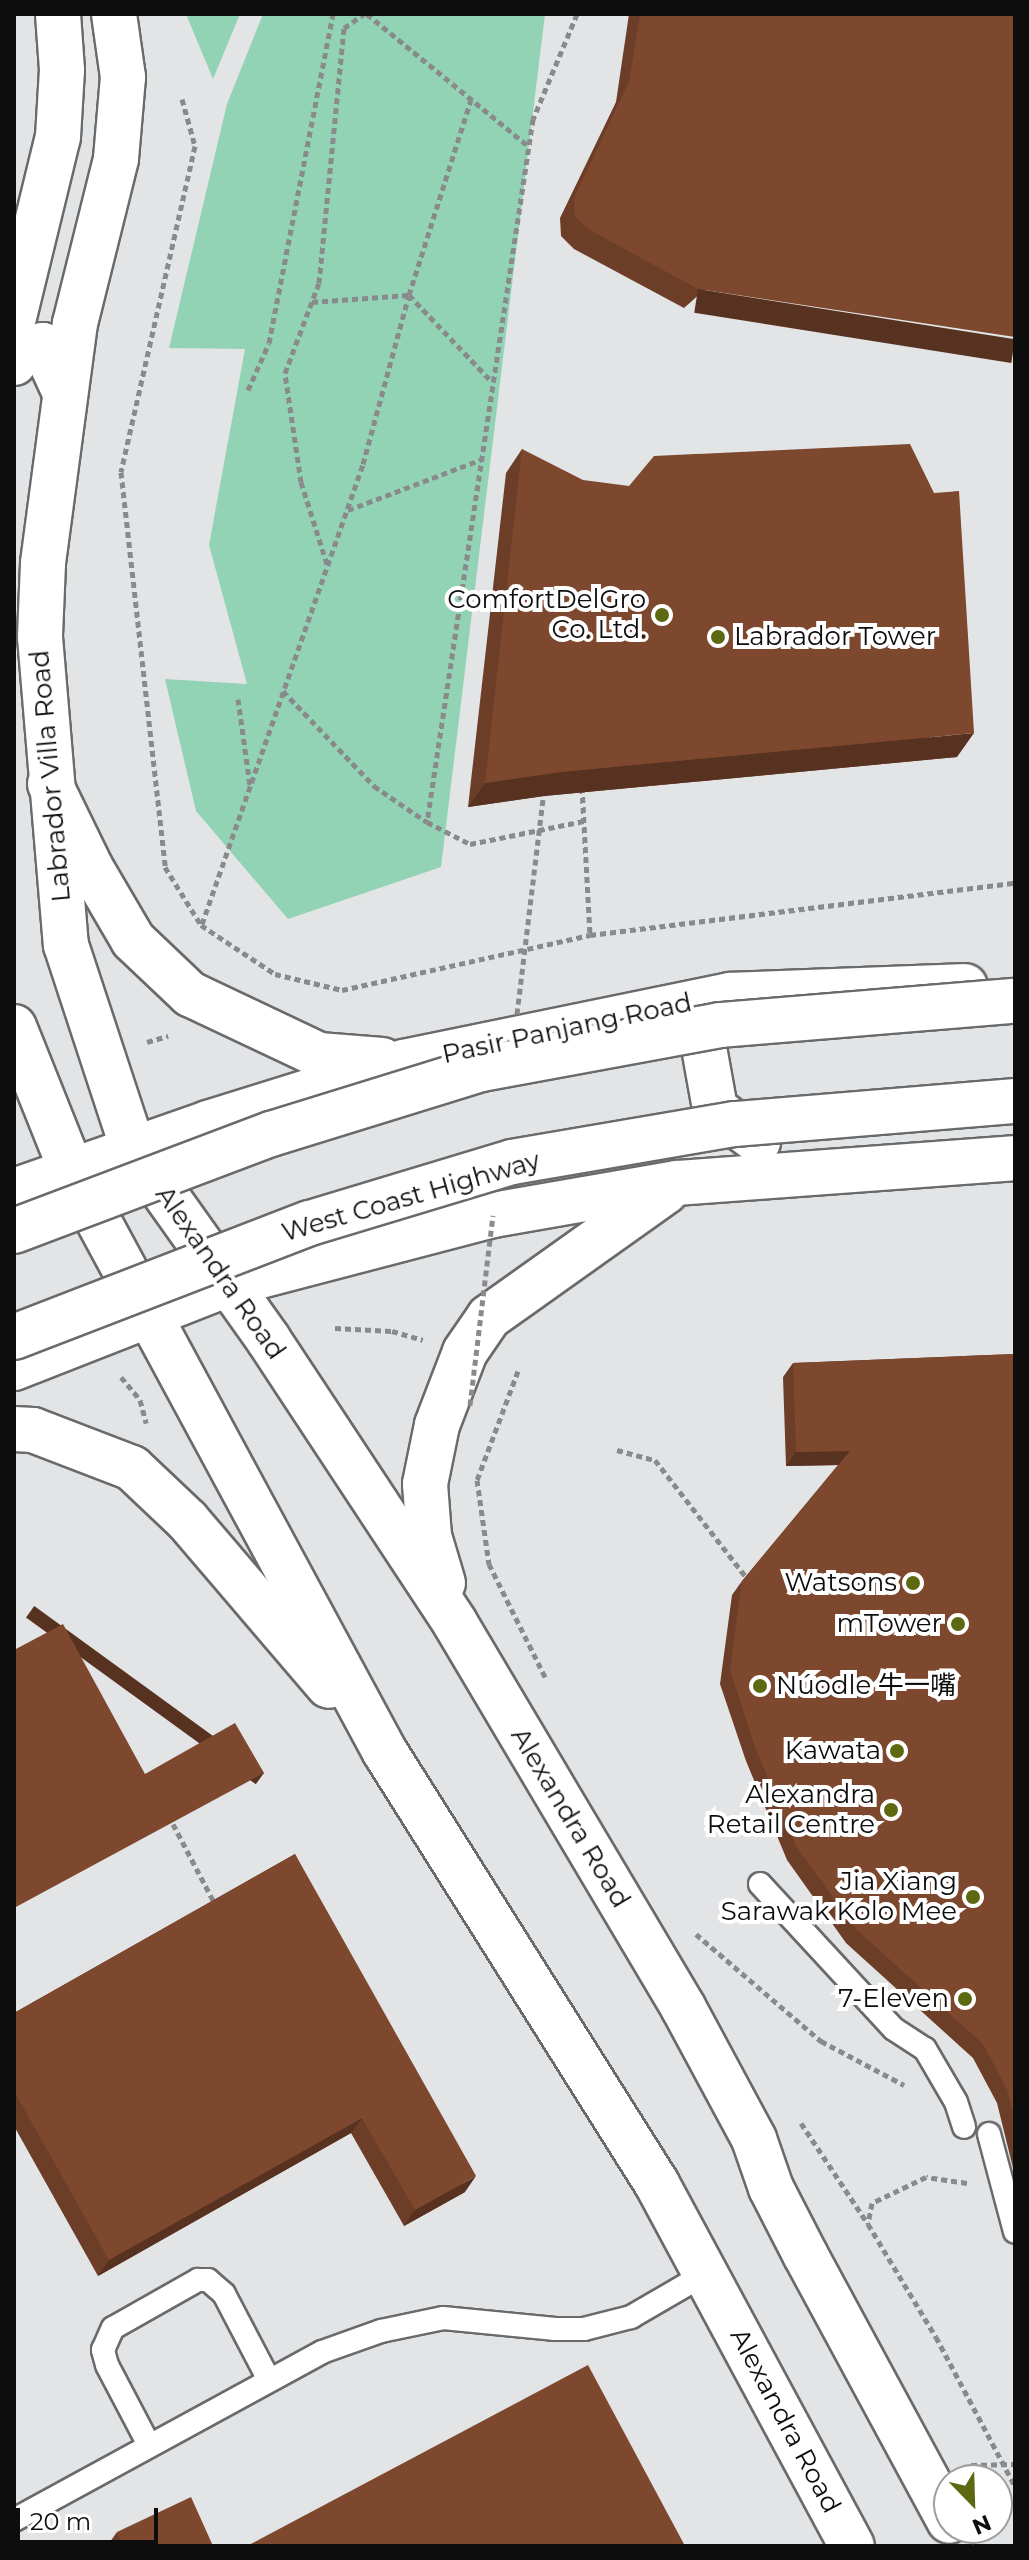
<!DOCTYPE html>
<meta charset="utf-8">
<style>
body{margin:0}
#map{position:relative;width:1029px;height:2560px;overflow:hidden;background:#e3e4e6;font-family:Montserrat,"Noto Sans SC",sans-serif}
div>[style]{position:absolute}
.green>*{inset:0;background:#93d3b5}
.path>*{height:5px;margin-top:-2.5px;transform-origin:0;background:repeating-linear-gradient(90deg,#898a8b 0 6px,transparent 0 10px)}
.roads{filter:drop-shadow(2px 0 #696a6b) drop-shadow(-2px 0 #696a6b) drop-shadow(0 2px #696a6b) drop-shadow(0 -2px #696a6b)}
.service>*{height:22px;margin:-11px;padding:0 11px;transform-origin:11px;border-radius:11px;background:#fff}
.minor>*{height:44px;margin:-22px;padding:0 22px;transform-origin:22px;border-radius:22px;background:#fff}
.primary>*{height:44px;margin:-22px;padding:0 22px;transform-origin:22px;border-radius:22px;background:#fff}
.path-bridge>*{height:5px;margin-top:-2.5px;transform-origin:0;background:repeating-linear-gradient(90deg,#898a8b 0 6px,transparent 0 10px)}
.bridges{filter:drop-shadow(2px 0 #696a6b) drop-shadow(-2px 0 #696a6b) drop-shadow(0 2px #696a6b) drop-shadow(0 -2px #696a6b)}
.trunk-bridge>*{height:44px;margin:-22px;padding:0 22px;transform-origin:22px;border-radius:22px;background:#fff}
.wall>*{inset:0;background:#6c3e28}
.shaded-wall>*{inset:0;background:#583220;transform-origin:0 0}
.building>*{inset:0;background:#7d482e}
.dots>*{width:22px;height:22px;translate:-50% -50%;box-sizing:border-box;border:4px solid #fff;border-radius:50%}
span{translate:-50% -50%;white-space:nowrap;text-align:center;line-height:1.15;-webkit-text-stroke:8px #fff;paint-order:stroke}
.poi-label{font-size:26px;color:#0d0d0e}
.right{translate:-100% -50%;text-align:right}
.left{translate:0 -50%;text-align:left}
.street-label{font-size:26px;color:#0d0d0e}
.frame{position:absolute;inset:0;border:16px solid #0d0d0e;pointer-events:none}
.north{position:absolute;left:933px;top:2464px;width:80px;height:80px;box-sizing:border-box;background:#fff;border:2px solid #9e9e9f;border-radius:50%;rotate:157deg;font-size:22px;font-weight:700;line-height:32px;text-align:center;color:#0d0d0e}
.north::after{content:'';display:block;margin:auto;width:28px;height:36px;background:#5d6910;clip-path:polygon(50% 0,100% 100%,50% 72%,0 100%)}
.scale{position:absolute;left:16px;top:2508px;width:142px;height:36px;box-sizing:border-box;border:4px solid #0d0d0e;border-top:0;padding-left:10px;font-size:24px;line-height:28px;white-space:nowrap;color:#0d0d0e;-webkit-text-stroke:6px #fff;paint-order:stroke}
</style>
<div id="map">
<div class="green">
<div style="clip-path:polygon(186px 14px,240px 14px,213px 79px)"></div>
<div style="clip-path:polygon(263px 14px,545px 14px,441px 867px,288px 919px,196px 811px,165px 679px,247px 684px,209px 545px,245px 349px,169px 348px,227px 104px)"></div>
</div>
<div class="path">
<div style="left:367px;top:14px;width:208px;rotate:39.3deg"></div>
<div style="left:577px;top:14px;width:114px;rotate:112.7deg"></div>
<div style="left:533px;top:119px;width:711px;rotate:98.57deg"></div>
<div style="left:427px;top:822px;width:48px;rotate:27.1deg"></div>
<div style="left:470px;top:844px;width:116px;rotate:-11.4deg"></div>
<div style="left:182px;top:99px;width:49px;rotate:74.5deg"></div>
<div style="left:195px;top:146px;width:334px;rotate:102.8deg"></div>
<div style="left:121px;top:472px;width:397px;rotate:83.6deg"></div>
<div style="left:165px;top:867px;width:68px;rotate:58.2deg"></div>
<div style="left:201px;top:925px;width:89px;rotate:33.5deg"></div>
<div style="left:275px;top:974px;width:69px;rotate:13.4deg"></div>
<div style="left:342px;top:990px;width:254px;rotate:-12.5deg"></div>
<div style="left:590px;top:935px;width:428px;rotate:-7deg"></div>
<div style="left:312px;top:302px;width:97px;rotate:-4.1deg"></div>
<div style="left:409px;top:295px;width:120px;rotate:46.3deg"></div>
<div style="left:248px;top:390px;width:51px;rotate:-65.9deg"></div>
<div style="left:269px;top:343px;width:335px;rotate:-79deg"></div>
<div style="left:348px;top:510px;width:143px;rotate:-20.8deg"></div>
<div style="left:327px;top:564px;width:86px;rotate:-107.6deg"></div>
<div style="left:301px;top:482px;width:110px;rotate:-98.4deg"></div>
<div style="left:285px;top:373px;width:96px;rotate:-69.3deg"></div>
<div style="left:319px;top:283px;width:256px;rotate:-84.4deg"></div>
<div style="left:344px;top:28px;width:24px;rotate:-35deg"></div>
<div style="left:283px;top:691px;width:132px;rotate:46.2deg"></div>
<div style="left:374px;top:786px;width:64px;rotate:34.2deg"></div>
<div style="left:238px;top:699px;width:88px;rotate:82.1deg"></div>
<div style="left:582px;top:787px;width:148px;rotate:86.9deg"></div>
<div style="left:202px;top:924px;width:487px;rotate:-70.7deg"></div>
<div style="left:363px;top:464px;width:175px;rotate:-74.8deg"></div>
<div style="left:409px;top:295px;width:205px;rotate:-72.4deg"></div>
<div style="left:147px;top:1042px;width:22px;rotate:-16deg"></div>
<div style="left:335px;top:1328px;width:57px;rotate:3deg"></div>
<div style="left:392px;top:1331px;width:32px;rotate:16deg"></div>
<div style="left:518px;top:1371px;width:116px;rotate:110.6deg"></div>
<div style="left:477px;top:1480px;width:85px;rotate:81.9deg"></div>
<div style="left:489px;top:1564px;width:128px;rotate:63.6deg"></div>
<div style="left:121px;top:1377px;width:30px;rotate:50deg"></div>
<div style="left:140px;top:1400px;width:24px;rotate:75deg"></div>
<div style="left:617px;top:1450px;width:39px;rotate:15deg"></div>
<div style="left:655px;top:1460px;width:150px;rotate:52.1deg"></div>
<div style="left:173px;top:1824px;width:90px;rotate:62.3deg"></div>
<div style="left:696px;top:1934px;width:165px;rotate:40.6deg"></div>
<div style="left:821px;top:2041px;width:94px;rotate:27.9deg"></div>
<div style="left:801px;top:2123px;width:121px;rotate:56.4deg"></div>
<div style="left:967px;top:2183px;width:41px;rotate:-171.7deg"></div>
<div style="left:926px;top:2177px;width:60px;rotate:154.3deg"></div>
<div style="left:872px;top:2203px;width:21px;rotate:101deg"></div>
<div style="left:868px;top:2224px;width:132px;rotate:59deg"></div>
<div style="left:936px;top:2337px;width:169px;rotate:62.1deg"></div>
<div style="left:971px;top:2465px;width:44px;rotate:-1.3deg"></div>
</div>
<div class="roads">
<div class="service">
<div style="left:760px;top:1884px;width:197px;rotate:47.3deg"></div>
<div style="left:894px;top:2029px;width:37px;rotate:33deg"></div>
<div style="left:925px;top:2049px;width:61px;rotate:59.7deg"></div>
<div style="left:956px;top:2102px;width:26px;rotate:72deg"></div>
<div style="left:989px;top:2134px;width:101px;rotate:75.1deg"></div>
<div style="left:149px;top:2445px;width:90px;rotate:-117.7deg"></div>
<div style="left:107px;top:2365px;width:16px;rotate:-105deg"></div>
<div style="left:103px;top:2350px;width:24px;rotate:-66deg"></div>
<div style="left:113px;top:2328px;width:98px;rotate:-29.5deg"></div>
<div style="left:198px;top:2280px;width:10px"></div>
<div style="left:208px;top:2280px;width:21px;rotate:41deg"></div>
<div style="left:224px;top:2294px;width:95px;rotate:62.4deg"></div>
<div style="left:14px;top:2520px;width:351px;rotate:-28.6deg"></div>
<div style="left:322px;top:2352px;width:63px;rotate:-19.6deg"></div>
<div style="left:381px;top:2331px;width:63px;rotate:-11.8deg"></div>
<div style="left:443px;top:2318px;width:113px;rotate:5.6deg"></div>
<div style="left:555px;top:2329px;width:29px"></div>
<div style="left:584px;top:2329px;width:49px;rotate:-14.3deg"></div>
<div style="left:631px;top:2317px;width:88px;rotate:-30.1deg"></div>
</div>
<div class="minor">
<div style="left:114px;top:14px;width:64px;rotate:81.9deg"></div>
<div style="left:123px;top:77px;width:82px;rotate:94.9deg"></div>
<div style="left:116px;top:159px;width:169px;rotate:104deg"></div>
<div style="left:75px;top:323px;width:243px;rotate:97.6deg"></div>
<div style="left:43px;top:564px;width:73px;rotate:92.4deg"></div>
<div style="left:40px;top:637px;width:309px;rotate:85.2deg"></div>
<div style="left:66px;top:945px;width:215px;rotate:71.8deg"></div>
<div style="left:14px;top:317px;width:185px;rotate:-76.3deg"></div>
<div style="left:58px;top:137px;width:67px;rotate:-86.6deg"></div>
<div style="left:62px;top:70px;width:56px;rotate:-94.1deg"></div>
<div style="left:14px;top:363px;width:16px;rotate:-60deg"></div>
<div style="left:22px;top:349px;width:21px;rotate:-11deg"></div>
<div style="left:43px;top:345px;width:53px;rotate:65.4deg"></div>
<div style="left:14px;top:1027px;width:156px;rotate:68.2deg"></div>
</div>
<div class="primary">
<div style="left:50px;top:784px;width:93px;rotate:64deg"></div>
<div style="left:91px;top:868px;width:83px;rotate:59.7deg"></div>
<div style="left:133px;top:940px;width:79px;rotate:43.5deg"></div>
<div style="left:190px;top:994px;width:143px;rotate:25.3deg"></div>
<div style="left:319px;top:1055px;width:63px;rotate:4.5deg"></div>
<div style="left:696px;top:1003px;width:108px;rotate:79.8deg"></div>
<div style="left:715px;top:1109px;width:54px;rotate:36.7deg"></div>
<div style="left:133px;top:1149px;width:233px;rotate:54.6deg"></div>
<div style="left:268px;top:1339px;width:340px;rotate:56.6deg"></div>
<div style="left:455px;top:1623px;width:447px;rotate:59.3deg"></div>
<div style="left:683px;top:2007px;width:150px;rotate:61.7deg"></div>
<div style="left:754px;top:2139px;width:52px;rotate:70.9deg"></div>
<div style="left:771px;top:2188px;width:76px;rotate:62.8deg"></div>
<div style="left:806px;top:2256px;width:301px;rotate:61.6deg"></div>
<div style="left:72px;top:1172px;width:659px;rotate:61.65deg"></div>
<div style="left:385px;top:1752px;width:510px;rotate:57.8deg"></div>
<div style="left:657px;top:2184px;width:411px;rotate:61.7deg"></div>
<div style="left:14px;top:1191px;width:206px;rotate:-19.3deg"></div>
<div style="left:208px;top:1123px;width:205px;rotate:-17.3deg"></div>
<div style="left:404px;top:1062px;width:333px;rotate:-11.6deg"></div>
<div style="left:730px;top:995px;width:235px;rotate:-2.2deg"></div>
<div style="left:14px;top:1368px;width:228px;rotate:-21.4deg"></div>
<div style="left:226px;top:1285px;width:276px;rotate:-14.7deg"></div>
<div style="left:493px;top:1215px;width:187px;rotate:-9.9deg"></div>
<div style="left:677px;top:1183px;width:339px;rotate:-4.2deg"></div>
<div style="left:14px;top:1429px;width:19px;rotate:3deg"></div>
<div style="left:33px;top:1430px;width:106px;rotate:21deg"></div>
<div style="left:132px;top:1468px;width:76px;rotate:43.4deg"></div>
<div style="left:187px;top:1520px;width:218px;rotate:49.5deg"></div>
<div style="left:443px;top:1583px;width:49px;rotate:-106.6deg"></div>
<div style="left:429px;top:1536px;width:52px;rotate:-94.4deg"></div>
<div style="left:425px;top:1484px;width:60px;rotate:-78.5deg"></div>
<div style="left:437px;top:1425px;width:78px;rotate:-69deg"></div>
<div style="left:465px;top:1352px;width:42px;rotate:-55.6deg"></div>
<div style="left:489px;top:1317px;width:217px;rotate:-35.4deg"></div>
</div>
</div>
<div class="path-bridge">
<div style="left:517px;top:1014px;width:226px;rotate:-83.1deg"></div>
<div style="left:470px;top:1405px;width:191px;rotate:-83.1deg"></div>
</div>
<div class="bridges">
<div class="trunk-bridge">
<div style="left:14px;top:1231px;width:275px;rotate:-20.7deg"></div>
<div style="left:271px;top:1134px;width:220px;rotate:-17.2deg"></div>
<div style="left:481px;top:1069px;width:243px;rotate:-10.4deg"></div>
<div style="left:720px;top:1025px;width:296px;rotate:-4.7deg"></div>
<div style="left:14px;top:1337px;width:317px;rotate:-21.1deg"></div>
<div style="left:310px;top:1223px;width:211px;rotate:-16.8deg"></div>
<div style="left:512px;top:1162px;width:226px;rotate:-9.7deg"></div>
<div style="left:735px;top:1124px;width:281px;rotate:-4.7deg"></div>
</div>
</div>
<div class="wall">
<div style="clip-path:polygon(629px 14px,1015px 14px,684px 308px,574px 249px,561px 236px,560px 218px,616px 102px)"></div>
<div style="clip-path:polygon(522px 449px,957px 757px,544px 796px,468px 807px,506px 473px)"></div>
<div style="clip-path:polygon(1015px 1354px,1015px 2176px,997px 2103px,973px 2058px,846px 1943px,787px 1860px,746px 1761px,720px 1684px,732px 1595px,742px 1581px,838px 1465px,786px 1466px,783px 1377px,793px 1363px)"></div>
<div style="clip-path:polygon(295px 1854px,465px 2192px,404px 2226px,351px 2133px,98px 2276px,14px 2126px,14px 2013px)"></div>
<div style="clip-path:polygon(117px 2532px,213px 2546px,107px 2546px)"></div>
</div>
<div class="shaded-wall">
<div style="left:698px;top:289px;width:321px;height:24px;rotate:9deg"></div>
<div style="clip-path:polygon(974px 733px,957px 757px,544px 796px,468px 807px,485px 783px,561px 772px)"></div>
<div style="clip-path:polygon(850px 1451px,840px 1465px,786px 1466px,796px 1452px)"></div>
<div style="left:264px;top:1773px;width:14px;height:284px;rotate:126deg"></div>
<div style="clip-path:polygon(362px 2118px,351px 2133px,98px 2276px,109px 2260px)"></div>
<div style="clip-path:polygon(476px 2176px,465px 2192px,404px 2226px,415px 2210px)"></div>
</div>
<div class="building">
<div style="clip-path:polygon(640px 14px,1015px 14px,1015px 337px,698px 289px,588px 229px,575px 217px,574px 198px,629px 82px)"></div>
<div style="clip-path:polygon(910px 444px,934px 493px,959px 491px,974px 733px,561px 772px,485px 783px,522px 449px,583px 480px,629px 486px,654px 456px)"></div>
<div style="clip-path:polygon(1015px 1354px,1015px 2122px,1007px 2089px,983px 2044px,856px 1929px,796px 1846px,755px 1747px,730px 1670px,742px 1581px,850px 1451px,796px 1452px,793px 1363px)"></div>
<div style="clip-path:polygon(63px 1624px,145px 1774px,235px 1723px,264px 1773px,14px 1908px,14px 1650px)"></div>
<div style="clip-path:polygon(295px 1854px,476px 2176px,415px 2210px,362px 2118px,109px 2260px,14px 2091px,14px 2013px)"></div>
<div style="clip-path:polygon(588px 2365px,685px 2546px,247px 2546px)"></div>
<div style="clip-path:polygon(191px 2497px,213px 2546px,123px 2546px,117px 2532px)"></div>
</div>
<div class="dots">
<div style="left:662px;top:615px;background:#5d6910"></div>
<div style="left:718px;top:637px;background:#5d6910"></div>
<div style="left:913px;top:1583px;background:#5d6910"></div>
<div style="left:958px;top:1624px;background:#5d6910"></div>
<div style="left:760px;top:1686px;background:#5d6910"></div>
<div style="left:897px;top:1751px;background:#5d6910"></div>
<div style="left:891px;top:1810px;background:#5d6910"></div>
<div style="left:973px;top:1897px;background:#5d6910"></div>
<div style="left:965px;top:1999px;background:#5d6910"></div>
</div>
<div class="poi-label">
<span class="right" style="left:646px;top:615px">ComfortDelGro<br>Co. Ltd.</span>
<span class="left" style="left:734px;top:637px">Labrador Tower</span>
<span class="right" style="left:897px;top:1583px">Watsons</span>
<span class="right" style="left:942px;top:1624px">mTower</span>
<span class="left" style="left:776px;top:1686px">Núodle 牛一嘴</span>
<span class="right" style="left:881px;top:1751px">Kawata</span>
<span class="right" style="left:875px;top:1810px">Alexandra<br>Retail Centre</span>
<span class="right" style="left:957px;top:1897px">Jia Xiang<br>Sarawak Kolo Mee</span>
<span class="right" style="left:949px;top:1999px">7-Eleven</span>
</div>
<div class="street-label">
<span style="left:51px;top:776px;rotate:-95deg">Labrador Villa Road</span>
<span style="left:567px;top:1029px;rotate:-12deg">Pasir Panjang Road</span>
<span style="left:411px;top:1197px;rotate:-16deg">West Coast Highway</span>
<span style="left:220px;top:1273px;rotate:55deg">Alexandra Road</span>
<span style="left:570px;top:1818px;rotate:59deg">Alexandra Road</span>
<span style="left:785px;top:2421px;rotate:62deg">Alexandra Road</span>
</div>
<div class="frame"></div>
<div class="north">N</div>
<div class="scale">20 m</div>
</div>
